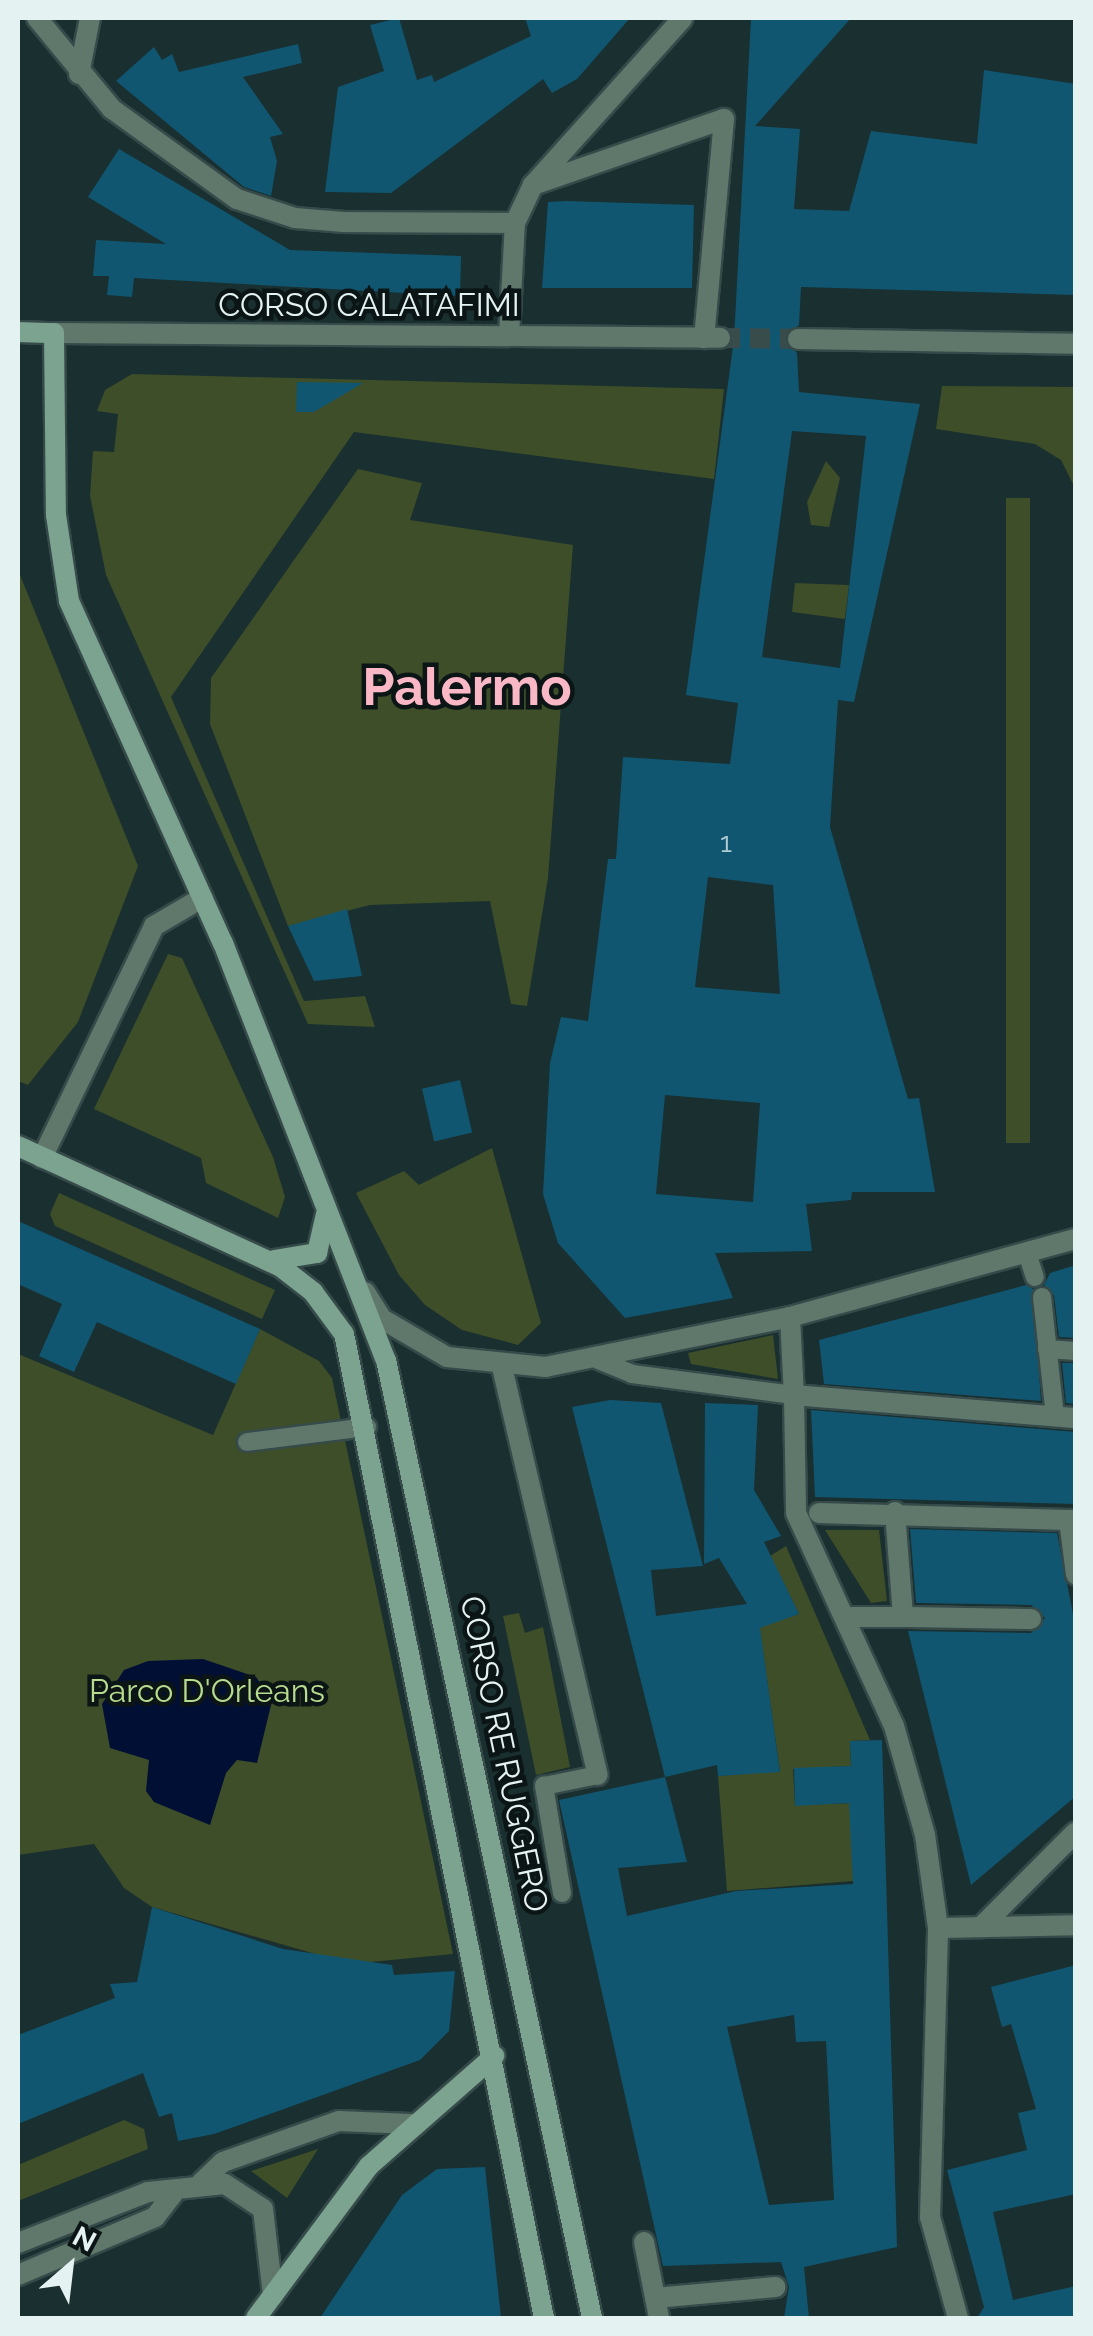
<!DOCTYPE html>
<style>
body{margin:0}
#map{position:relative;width:1093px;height:2336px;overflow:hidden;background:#1a2f2f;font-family:Raleway,sans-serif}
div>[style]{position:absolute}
.green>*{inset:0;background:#3d4e29;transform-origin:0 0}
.water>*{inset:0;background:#020f35}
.building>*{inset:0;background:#105671;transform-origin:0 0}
.pedestrian-tunnel>*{height:20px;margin-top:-10px;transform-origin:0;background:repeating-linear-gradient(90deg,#384c4c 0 20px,transparent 0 30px)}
.roads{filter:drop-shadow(2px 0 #364a4a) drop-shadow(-2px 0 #364a4a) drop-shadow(0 2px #364a4a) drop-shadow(0 -2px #364a4a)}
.service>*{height:18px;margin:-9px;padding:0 9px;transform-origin:9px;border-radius:9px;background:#5f786b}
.pedestrian>*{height:20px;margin:-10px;padding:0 10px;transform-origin:10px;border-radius:10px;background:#5f786b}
.minor>*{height:20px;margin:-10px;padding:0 10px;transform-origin:10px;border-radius:10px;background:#5f786b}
.tertiary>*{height:20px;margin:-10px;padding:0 10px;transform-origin:10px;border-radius:10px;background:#5f786b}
.secondary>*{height:20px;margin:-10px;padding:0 10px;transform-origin:10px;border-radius:10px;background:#7ba38f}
span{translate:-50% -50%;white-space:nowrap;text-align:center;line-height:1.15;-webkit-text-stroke:9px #0c1515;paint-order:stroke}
.number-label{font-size:28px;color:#b0cbd2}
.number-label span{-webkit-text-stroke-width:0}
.street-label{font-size:32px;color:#e5f2f2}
.park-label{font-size:32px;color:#b7db8f}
.town-label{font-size:52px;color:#fab7c6;font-weight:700}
.frame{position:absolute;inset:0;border:20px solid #e5f2f2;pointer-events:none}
.north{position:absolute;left:20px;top:2216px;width:100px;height:100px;-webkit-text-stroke:8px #0c1515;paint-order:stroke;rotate:28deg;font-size:28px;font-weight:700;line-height:40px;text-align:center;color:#e5f2f2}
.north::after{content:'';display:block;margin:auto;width:35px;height:45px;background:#e5f2f2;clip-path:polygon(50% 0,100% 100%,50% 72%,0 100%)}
</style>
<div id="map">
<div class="green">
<div style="clip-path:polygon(132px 374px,724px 389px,714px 479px,354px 432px,171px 697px,304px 1001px,365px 996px,375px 1027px,308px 1024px,106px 575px,90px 496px,93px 451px,114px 452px,118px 414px,97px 411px,105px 390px)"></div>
<div style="clip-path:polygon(942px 386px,1075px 387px,1075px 488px,1061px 460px,1035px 444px,936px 429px)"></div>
<div style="clip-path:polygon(826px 461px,840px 478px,829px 527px,811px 525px,807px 502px)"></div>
<div style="clip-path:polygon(358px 469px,422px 483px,410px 520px,573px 545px,548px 878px,527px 1006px,511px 1004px,490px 901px,370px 905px,288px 926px,210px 724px,211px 678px)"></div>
<div style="left:1006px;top:498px;width:24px;height:645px"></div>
<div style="clip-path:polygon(18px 570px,138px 866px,78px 1022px,28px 1085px,18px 1081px)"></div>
<div style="clip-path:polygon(795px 583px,849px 585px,845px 619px,792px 612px)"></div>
<div style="clip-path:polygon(168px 954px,182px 958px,273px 1157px,285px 1197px,278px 1218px,206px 1183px,201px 1158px,94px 1109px)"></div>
<div style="clip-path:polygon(492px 1148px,541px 1323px,518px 1345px,462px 1330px,425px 1305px,399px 1275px,356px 1193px,404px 1171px,419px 1185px)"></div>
<div style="clip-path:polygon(59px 1193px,275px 1290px,262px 1319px,55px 1226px,50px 1214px)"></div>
<div style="clip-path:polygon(260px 1329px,319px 1361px,332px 1378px,453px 1954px,350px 1964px,152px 1907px,124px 1888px,94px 1844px,18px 1855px,18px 1354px,213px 1435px)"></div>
<div style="clip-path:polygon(773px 1335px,778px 1379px,691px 1364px,688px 1353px)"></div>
<div style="clip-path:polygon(825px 1530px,879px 1530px,887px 1601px,871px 1603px)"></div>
<div style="clip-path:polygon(786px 1546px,870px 1740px,850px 1741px,851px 1766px,793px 1769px,795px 1805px,855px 1803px,853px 1881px,727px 1891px,718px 1776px,780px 1771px,757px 1609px,775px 1622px,799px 1614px,770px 1556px)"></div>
<div style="clip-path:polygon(519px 1613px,525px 1633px,543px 1627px,570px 1767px,536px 1775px,503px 1616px)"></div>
<div style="clip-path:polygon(124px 2120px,144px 2129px,148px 2149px,18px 2201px,18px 2165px)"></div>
<div style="clip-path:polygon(318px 2149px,287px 2198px,251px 2171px)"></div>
</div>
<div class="water">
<div style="clip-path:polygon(203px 1659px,256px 1677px,272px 1701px,257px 1763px,237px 1760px,226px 1773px,210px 1825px,154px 1802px,146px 1791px,149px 1760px,110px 1748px,102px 1704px,124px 1670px,148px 1661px)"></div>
</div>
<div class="building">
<div style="clip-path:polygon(399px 18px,417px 80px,432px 75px,434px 82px,531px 36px,525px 18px,630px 18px,577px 79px,552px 93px,543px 79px,391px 193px,325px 192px,338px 87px,384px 71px,370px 25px)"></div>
<div style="clip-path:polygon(evenodd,751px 18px,851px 18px,755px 126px,800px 129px,794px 209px,849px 211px,871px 131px,977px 144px,984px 70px,1076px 84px,1076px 295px,801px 287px,799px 325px,784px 338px,797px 353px,799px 392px,920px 404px,854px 702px,838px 700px,830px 827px,908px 1099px,919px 1098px,935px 1192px,852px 1192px,851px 1200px,806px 1204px,812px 1251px,715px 1253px,733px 1298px,625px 1318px,558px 1243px,543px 1194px,550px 1063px,561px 1017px,588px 1021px,608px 859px,616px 859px,623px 757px,730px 764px,738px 703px,686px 695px,734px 339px,751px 18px,792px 431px,866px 436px,840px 668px,762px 657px,792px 431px,751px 18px,708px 877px,773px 885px,780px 994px,695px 987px,708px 877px,751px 18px,665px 1095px,760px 1103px,753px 1202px,656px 1194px,665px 1095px)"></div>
<div style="clip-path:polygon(298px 44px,302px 63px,243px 77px,283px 134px,270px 137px,277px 161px,271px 196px,244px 187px,116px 81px,154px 47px,162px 60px,172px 54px,179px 72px)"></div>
<div style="clip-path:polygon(119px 149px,290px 250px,461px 256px,460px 296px,134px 278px,132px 297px,107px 295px,109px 276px,93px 276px,96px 240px,166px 244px,88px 197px)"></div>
<div style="clip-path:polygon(566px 201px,694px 205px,692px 288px,542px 288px,548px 202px)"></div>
<div style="clip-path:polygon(297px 382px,363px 383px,314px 412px,296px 412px)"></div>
<div style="clip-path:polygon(347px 909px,362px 976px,314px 981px,288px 926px)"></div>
<div style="left:460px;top:1080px;width:54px;height:39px;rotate:77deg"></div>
<div style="clip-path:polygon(18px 1221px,260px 1329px,236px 1384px,97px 1322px,74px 1372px,39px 1356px,62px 1304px,18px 1284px)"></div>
<div style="clip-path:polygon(1076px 1265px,1076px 1338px,1059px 1337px,1054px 1295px,1044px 1285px,1050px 1273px)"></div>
<div style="clip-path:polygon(1026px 1285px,1033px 1289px,1041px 1401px,824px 1384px,819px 1340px)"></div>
<div style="clip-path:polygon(1062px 1363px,1076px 1363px,1076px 1404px,1066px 1403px)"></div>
<div style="clip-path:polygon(610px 1400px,661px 1403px,703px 1566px,651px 1570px,656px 1616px,747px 1604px,719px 1558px,704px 1564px,705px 1403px,758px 1405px,754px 1490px,781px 1536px,764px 1542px,799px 1614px,760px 1628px,780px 1772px,718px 1776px,717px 1765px,665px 1777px,572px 1407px)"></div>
<div style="clip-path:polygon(811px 1410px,1076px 1432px,1076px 1504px,815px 1497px)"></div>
<div style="clip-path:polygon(910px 1529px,1057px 1533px,1076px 1629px,1076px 1796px,971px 1885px,908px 1631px,1031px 1633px,1045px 1618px,1031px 1605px,916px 1603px)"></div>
<div style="clip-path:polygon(evenodd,882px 1740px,897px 2247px,804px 2267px,809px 2318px,784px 2318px,789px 2287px,781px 2262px,663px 2266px,559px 1800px,665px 1777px,687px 1862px,618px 1868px,627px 1916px,736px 1891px,853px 1884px,849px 1803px,795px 1806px,794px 1768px,851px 1766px,850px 1741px,882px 1740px,794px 2015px,796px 2042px,826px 2041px,834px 2200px,769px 2205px,727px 2027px,794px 2015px)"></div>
<div style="clip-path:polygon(152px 1907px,283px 1949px,392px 1965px,394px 1975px,455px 1971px,449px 2031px,420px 2060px,214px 2134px,178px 2141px,172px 2113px,159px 2117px,143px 2073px,18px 2124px,18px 2035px,115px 1998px,110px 1984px,137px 1982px)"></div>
<div style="clip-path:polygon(1076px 1965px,1076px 2194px,993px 2212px,1013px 2300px,1076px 2286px,1076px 2318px,977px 2318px,984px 2307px,947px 2170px,1027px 2150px,1018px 2113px,1036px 2109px,1011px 2024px,1002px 2027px,991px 1987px)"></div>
<div style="clip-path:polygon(485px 2167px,501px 2318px,320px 2318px,402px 2195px,437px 2169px)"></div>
</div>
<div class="pedestrian-tunnel">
<div style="left:720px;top:338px;width:78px;rotate:0.7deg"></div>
</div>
<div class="roads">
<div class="service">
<div style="left:1028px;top:1256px;width:22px;rotate:72deg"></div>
<div style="left:1042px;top:1297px;width:120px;rotate:83.8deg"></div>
<div style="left:1047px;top:1349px;width:29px;rotate:4deg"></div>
<div style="left:598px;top:1360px;width:37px;rotate:22deg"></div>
<div style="left:632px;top:1374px;width:163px;rotate:7.4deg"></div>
<div style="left:247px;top:1442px;width:121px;rotate:-7.1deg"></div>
<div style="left:562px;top:1893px;width:109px;rotate:-99.5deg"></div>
<div style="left:544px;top:1786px;width:55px;rotate:-11.5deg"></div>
</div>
<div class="pedestrian">
<div style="left:509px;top:336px;width:211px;rotate:0.5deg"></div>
<div style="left:798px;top:339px;width:278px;rotate:1deg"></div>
<div style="left:794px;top:1395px;width:118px;rotate:89deg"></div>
<div style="left:796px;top:1513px;width:234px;rotate:65.3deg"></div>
<div style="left:894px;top:1726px;width:113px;rotate:74.1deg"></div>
<div style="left:925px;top:1835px;width:94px;rotate:82deg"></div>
<div style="left:847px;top:1617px;width:56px"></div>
</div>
<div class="minor">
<div style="left:37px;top:18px;width:118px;rotate:50.5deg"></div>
<div style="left:112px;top:109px;width:154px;rotate:35.8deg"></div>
<div style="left:237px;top:199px;width:61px;rotate:18.1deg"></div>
<div style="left:295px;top:218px;width:49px;rotate:4.7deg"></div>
<div style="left:344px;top:222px;width:171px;rotate:0.3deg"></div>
<div style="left:79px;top:74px;width:57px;rotate:-78.9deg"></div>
<div style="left:533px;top:185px;width:202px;rotate:-19.1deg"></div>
<div style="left:724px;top:119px;width:220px;rotate:95.2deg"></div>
<div style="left:42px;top:1158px;width:258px;rotate:-64.2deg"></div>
<div style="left:154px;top:926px;width:56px;rotate:-30.3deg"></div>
<div style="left:365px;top:1292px;width:32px;rotate:58deg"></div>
<div style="left:382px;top:1319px;width:75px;rotate:30.3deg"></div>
<div style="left:447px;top:1357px;width:99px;rotate:5.8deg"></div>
<div style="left:545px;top:1367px;width:250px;rotate:-11.5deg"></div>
<div style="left:790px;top:1317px;width:296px;rotate:-15.3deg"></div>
<div style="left:790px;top:1317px;width:78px;rotate:87.1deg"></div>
<div style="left:794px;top:1395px;width:283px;rotate:4.7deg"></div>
<div style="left:502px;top:1367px;width:419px;rotate:76.8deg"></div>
<div style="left:895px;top:1512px;width:105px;rotate:85.6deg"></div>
<div style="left:903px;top:1617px;width:128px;rotate:0.9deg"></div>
<div style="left:819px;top:1513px;width:257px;rotate:1.6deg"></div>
<div style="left:1069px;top:1520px;width:55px;rotate:82.7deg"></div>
<div style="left:981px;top:1927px;width:134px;rotate:-45deg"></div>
<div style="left:201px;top:2183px;width:30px;rotate:-44deg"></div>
<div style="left:223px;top:2162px;width:123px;rotate:-19.5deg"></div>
<div style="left:339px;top:2121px;width:72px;rotate:2.4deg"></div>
<div style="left:644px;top:2242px;width:77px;rotate:78.8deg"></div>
<div style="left:18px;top:2243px;width:140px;rotate:-21.4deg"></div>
<div style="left:148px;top:2192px;width:77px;rotate:-5.9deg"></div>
<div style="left:225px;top:2184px;width:45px;rotate:33.3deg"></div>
<div style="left:263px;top:2209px;width:87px;rotate:83.4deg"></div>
<div style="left:18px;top:2275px;width:149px;rotate:-22.9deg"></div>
<div style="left:155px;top:2217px;width:29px;rotate:-52deg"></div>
<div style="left:655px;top:2298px;width:121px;rotate:-5.2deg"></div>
<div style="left:958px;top:2318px;width:105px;rotate:-105.5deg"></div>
<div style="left:930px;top:2217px;width:289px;rotate:-88.4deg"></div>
<div style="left:938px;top:1928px;width:138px;rotate:-1.2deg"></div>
</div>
<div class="tertiary">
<div style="left:54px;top:333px;width:455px;rotate:0.4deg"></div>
<div style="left:509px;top:336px;width:113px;rotate:-87deg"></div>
<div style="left:515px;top:223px;width:42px;rotate:-64.7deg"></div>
<div style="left:533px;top:185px;width:224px;rotate:-48.1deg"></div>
</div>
<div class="secondary">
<div style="left:18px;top:332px;width:36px;rotate:2deg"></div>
<div style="left:54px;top:333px;width:182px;rotate:89.4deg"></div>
<div style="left:56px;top:515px;width:87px;rotate:81.4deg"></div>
<div style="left:69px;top:601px;width:375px;rotate:65.8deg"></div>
<div style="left:223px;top:943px;width:448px;rotate:68.7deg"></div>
<div style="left:386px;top:1360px;width:980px;rotate:77.86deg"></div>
<div style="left:18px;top:1146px;width:289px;rotate:24.7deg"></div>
<div style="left:281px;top:1267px;width:41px;rotate:38deg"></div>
<div style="left:313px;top:1292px;width:52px;rotate:53.6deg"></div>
<div style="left:344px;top:1334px;width:1004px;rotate:78.51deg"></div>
<div style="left:274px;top:1260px;width:44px;rotate:-9.2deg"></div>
<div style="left:317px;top:1253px;width:40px;rotate:-77deg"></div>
<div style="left:256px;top:2318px;width:189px;rotate:-53.4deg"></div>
<div style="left:369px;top:2166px;width:167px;rotate:-41.3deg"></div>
</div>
</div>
<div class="number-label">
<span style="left:726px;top:843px">1</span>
</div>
<div class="street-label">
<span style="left:369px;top:305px">CORSO CALATAFIMI</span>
<span style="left:504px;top:1754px;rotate:78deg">CORSO RE RUGGERO</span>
</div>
<div class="park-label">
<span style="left:207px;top:1691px">Parco D'Orleans</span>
</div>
<div class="town-label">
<span style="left:467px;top:687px">Palermo</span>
</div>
<div class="frame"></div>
<div class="north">N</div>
</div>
